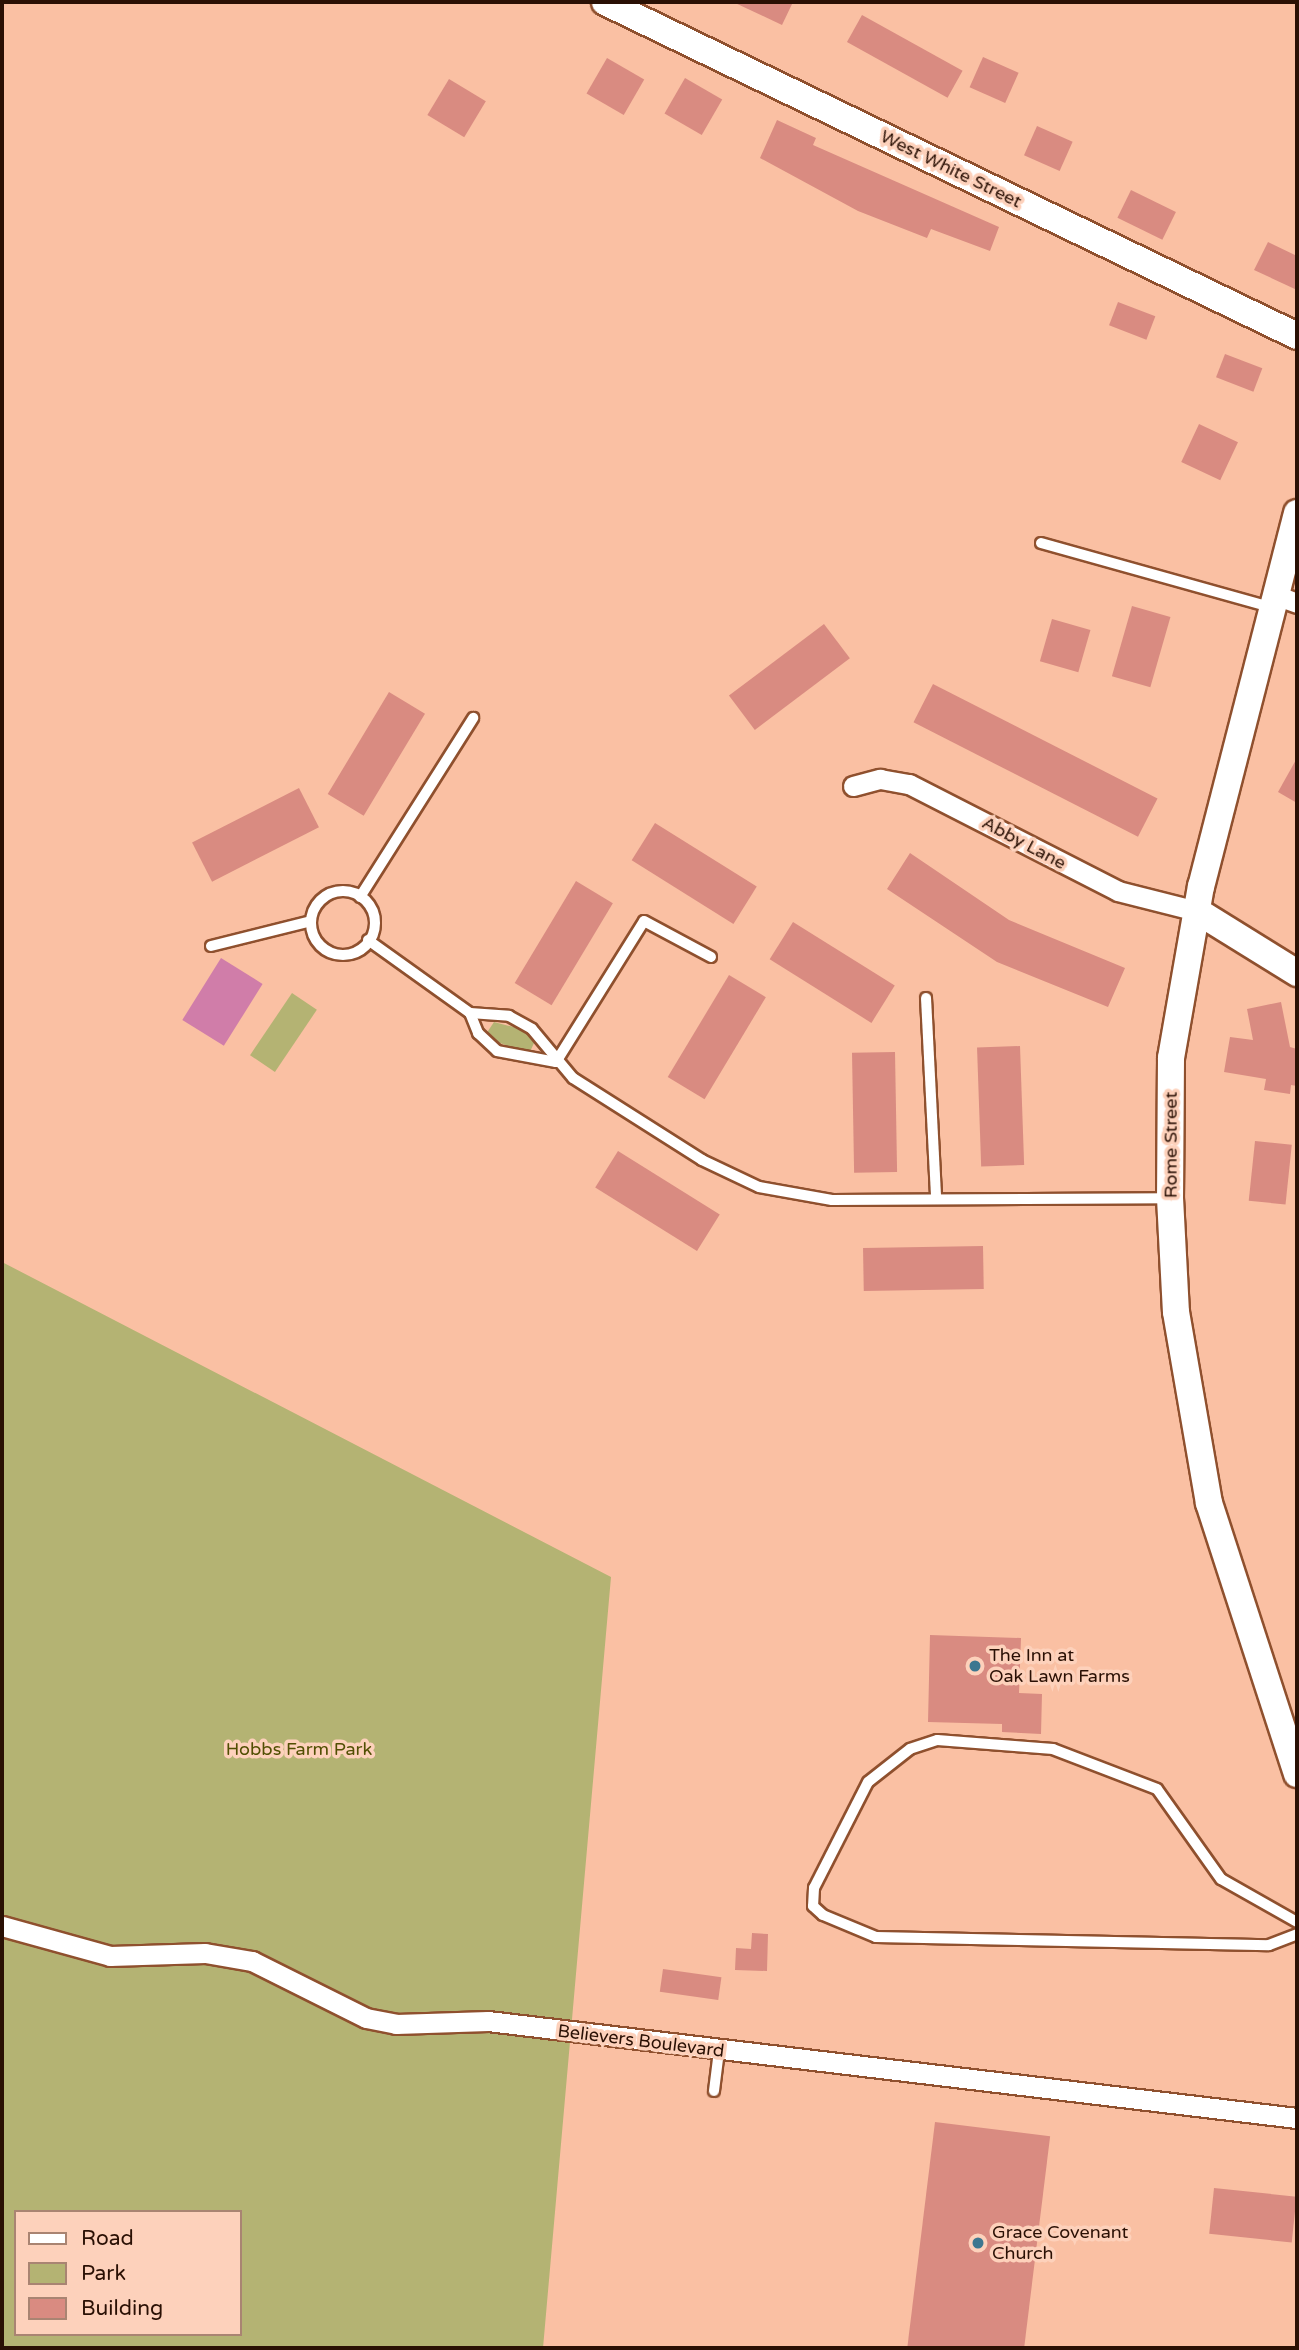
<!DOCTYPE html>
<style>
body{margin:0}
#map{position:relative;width:1299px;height:2350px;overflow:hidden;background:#fac0a3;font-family:"Varela Round",sans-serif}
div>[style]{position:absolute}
.green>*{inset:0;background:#b4b373;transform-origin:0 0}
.water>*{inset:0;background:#d07da9;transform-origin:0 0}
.building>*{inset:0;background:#d98b81;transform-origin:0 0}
.roads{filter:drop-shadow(2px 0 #8f502e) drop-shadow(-2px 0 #8f502e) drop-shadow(0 2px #8f502e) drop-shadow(0 -2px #8f502e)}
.lane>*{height:10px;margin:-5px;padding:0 5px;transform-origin:5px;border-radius:5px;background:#fff}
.lane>.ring{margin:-5px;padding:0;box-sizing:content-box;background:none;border:10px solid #fff;border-radius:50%}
.street>*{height:19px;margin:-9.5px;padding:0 9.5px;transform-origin:9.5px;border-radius:9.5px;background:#fff}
.secondary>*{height:26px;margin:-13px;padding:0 13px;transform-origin:13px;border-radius:13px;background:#fff}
.dots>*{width:19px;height:19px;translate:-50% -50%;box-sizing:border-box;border:4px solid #fdd1bb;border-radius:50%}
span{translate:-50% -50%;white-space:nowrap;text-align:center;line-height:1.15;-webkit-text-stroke:7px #fdd1bb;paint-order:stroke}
.street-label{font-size:18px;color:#2a1004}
.poi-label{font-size:18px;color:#2a1004}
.left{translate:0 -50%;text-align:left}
.park-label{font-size:18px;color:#514f03}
.frame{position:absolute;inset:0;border:4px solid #2a1004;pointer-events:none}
.legend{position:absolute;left:14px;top:2210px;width:228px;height:126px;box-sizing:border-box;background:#fdd1bb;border:2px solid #a98472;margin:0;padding:9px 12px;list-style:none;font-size:21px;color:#2a1004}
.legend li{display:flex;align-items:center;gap:14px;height:35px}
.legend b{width:35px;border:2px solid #a98472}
</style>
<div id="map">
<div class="green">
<div style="left:292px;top:993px;width:30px;height:75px;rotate:34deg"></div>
<div style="clip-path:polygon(494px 1022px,525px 1030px,534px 1043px,529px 1054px,484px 1037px)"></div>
<div style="clip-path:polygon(evenodd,2px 1262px,611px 1577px,543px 2348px,2px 2348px,2px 1262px,16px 2212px,240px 2212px,240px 2334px,16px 2334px,16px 2212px)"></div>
</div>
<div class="water">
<div style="left:221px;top:958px;width:49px;height:73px;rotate:32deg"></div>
</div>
<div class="building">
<div style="clip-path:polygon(733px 2px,793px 2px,782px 25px)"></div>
<div style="left:862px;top:15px;width:115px;height:31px;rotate:29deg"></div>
<div style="left:983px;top:57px;width:39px;height:33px;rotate:24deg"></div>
<div style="left:607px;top:58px;width:43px;height:41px;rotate:30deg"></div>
<div style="left:685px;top:78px;width:43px;height:41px;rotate:30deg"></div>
<div style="left:449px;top:79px;width:43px;height:42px;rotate:31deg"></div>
<div style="clip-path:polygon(777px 120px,816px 138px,813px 145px,999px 227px,990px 251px,931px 229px,927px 238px,858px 211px,760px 158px)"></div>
<div style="left:1037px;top:126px;width:39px;height:32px;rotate:24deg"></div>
<div style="left:1131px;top:190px;width:50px;height:31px;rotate:26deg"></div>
<div style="clip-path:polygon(1268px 242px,1297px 256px,1297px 290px,1254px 270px)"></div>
<div style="left:1118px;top:302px;width:40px;height:25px;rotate:21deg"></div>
<div style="left:1225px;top:354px;width:40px;height:25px;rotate:21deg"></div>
<div style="left:1199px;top:424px;width:43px;height:42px;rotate:25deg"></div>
<div style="left:1132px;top:606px;width:40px;height:73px;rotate:16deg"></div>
<div style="left:1052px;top:619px;width:40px;height:44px;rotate:16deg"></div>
<div style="left:824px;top:624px;width:43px;height:119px;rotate:53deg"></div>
<div style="left:933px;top:684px;width:252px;height:43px;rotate:27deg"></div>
<div style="left:389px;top:692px;width:42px;height:119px;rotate:31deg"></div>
<div style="clip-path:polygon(1297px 758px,1297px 803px,1278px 792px)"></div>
<div style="left:299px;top:788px;width:44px;height:120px;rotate:63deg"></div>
<div style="left:655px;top:823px;width:120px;height:44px;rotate:32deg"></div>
<div style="clip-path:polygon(910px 853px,1009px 920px,1125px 968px,1108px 1007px,997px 962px,887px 889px)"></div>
<div style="left:576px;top:881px;width:43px;height:119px;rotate:31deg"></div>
<div style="left:793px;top:922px;width:120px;height:44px;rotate:32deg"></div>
<div style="left:729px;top:975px;width:43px;height:119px;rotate:31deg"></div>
<div style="clip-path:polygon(1281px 1002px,1290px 1047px,1297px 1049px,1297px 1086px,1291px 1085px,1290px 1094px,1264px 1090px,1266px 1079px,1224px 1072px,1230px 1037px,1253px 1040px,1247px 1009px)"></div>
<div style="left:1020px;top:1046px;width:119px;height:43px;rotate:88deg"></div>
<div style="left:895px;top:1052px;width:120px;height:43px;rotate:89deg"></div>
<div style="left:1255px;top:1141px;width:37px;height:60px;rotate:6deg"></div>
<div style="left:618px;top:1151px;width:120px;height:43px;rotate:32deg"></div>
<div style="left:983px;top:1246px;width:43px;height:120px;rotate:89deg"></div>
<div style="clip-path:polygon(930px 1635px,1021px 1638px,1019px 1693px,1042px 1694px,1041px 1734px,1002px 1732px,1002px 1724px,928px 1722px)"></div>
<div style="clip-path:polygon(752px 1933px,768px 1934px,767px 1971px,735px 1970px,736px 1948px,751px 1949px)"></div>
<div style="left:663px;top:1969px;width:59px;height:23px;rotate:8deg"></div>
<div style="left:935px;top:2122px;width:116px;height:228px;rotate:7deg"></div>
<div style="left:1214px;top:2188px;width:83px;height:46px;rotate:6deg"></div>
</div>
<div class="roads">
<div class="lane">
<div style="left:1041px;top:543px;width:238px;rotate:15.6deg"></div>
<div class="ring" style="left:311px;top:891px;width:54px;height:54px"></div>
<div style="left:360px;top:897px;width:212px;rotate:-57.7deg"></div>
<div style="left:368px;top:940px;width:125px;rotate:35.6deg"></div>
<div style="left:470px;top:1013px;width:22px;rotate:68deg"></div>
<div style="left:478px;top:1033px;width:26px;rotate:43deg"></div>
<div style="left:497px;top:1051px;width:60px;rotate:10.6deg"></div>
<div style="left:211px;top:946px;width:103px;rotate:-14deg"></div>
<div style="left:926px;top:998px;width:199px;rotate:87.1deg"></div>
<div style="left:470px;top:1013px;width:39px;rotate:4deg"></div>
<div style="left:509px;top:1016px;width:26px;rotate:29deg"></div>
<div style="left:532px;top:1029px;width:64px;rotate:50.1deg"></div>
<div style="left:573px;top:1078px;width:153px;rotate:32.4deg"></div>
<div style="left:702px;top:1160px;width:63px;rotate:25.3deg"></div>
<div style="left:759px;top:1187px;width:74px;rotate:10.1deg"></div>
<div style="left:832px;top:1200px;width:338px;rotate:-0.3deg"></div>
<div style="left:556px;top:1062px;width:166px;rotate:-58deg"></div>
<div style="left:644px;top:921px;width:76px;rotate:28.2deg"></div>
<div style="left:1297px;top:1922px;width:87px;rotate:-150.5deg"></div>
<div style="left:1221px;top:1879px;width:110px;rotate:-125.4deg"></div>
<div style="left:1157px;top:1789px;width:111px;rotate:-159deg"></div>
<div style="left:1053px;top:1749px;width:116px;rotate:-175.6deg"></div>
<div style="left:937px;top:1740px;width:28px;rotate:162deg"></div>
<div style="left:910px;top:1749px;width:53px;rotate:141.8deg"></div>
<div style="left:868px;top:1782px;width:119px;rotate:117deg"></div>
<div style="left:814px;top:1888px;width:18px;rotate:93deg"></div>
<div style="left:813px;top:1906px;width:13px;rotate:42deg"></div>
<div style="left:823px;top:1915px;width:57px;rotate:22.5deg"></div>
<div style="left:876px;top:1937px;width:393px;rotate:1.2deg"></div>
<div style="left:1269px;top:1945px;width:30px;rotate:-21deg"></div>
<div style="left:714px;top:2091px;width:40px;rotate:-82.9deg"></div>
</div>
<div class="street">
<div style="left:1278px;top:596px;width:20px;rotate:20deg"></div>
<div style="left:853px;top:786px;width:28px;rotate:-15deg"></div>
<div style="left:880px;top:779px;width:29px;rotate:10deg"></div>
<div style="left:909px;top:784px;width:235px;rotate:27.1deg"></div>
<div style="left:1118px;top:891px;width:81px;rotate:14.2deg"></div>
<div style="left:2px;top:1926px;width:112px;rotate:15.5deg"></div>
<div style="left:110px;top:1956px;width:95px;rotate:-1.8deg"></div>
<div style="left:205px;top:1953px;width:48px;rotate:9.7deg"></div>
<div style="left:252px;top:1961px;width:127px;rotate:26.6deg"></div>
<div style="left:366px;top:2018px;width:31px;rotate:11deg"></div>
<div style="left:396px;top:2024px;width:92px;rotate:-1.9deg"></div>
<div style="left:488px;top:2021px;width:815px;rotate:6.84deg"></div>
</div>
<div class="secondary">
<div style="left:605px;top:2px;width:768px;rotate:25.76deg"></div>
<div style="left:1297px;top:513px;width:385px;rotate:104.4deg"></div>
<div style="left:1201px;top:886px;width:175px;rotate:99.9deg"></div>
<div style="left:1171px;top:1058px;width:140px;rotate:90.4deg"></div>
<div style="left:1170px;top:1198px;width:114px;rotate:87deg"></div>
<div style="left:1176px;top:1312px;width:194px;rotate:80.2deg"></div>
<div style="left:1209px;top:1503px;width:285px;rotate:72deg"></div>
<div style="left:1197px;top:911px;width:118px;rotate:31.8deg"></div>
</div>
</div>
<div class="dots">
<div style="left:975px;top:1666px;background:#3d7790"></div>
<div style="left:978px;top:2243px;background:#3d7790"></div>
</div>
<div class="street-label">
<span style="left:951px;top:169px;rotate:26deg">West White Street</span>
<span style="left:1024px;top:843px;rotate:28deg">Abby Lane</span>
<span style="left:1171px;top:1145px;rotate:-90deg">Rome Street</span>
<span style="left:641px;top:2041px;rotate:7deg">Believers Boulevard</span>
</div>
<div class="poi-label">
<span class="left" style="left:989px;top:1666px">The Inn at<br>Oak Lawn Farms</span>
<span class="left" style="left:992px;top:2243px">Grace Covenant<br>Church</span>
</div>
<div class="park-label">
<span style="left:299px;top:1749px">Hobbs Farm Park</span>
</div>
<div class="frame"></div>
<ul class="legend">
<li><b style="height:9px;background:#fff"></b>Road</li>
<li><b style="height:19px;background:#b4b373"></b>Park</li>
<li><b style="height:19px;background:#d98b81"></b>Building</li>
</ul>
</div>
